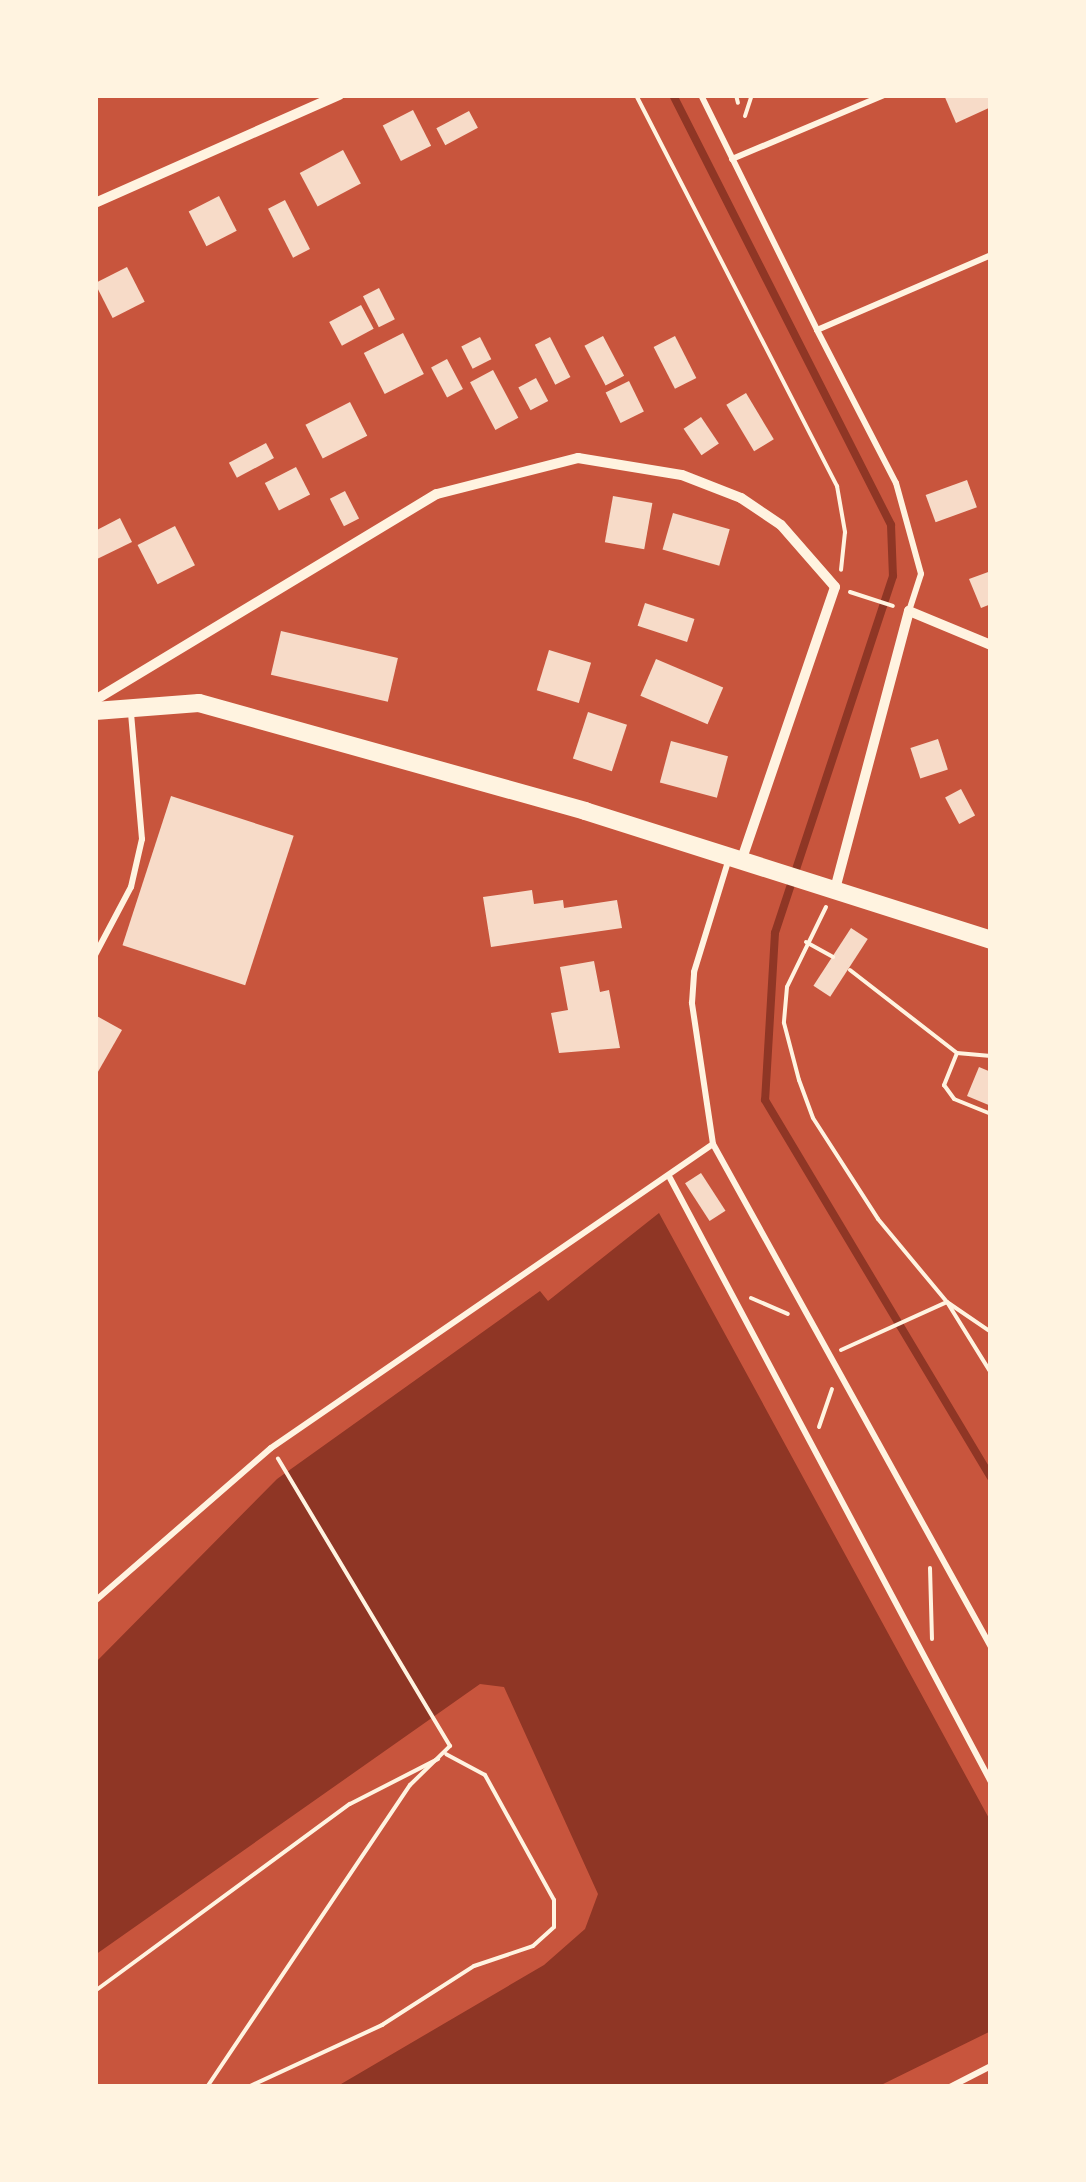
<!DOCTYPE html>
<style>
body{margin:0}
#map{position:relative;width:1086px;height:2182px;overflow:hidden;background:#c8553d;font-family:Mulish,sans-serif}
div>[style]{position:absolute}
.water>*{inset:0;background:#8f3625}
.stream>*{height:8px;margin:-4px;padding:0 4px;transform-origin:4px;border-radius:4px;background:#8f3625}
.building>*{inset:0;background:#f7dbc8;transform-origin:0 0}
.path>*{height:4px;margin:-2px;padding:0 2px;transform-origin:2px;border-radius:2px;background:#fff3e0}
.service>*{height:6px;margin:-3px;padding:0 3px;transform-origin:3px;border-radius:3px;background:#fff3e0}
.minor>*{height:10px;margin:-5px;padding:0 5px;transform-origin:5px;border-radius:5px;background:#fff3e0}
.tertiary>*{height:18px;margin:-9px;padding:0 9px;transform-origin:9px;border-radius:9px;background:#fff3e0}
span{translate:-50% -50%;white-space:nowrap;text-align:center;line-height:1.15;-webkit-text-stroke:10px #fff3e0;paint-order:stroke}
.frame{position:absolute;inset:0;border:98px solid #fff3e0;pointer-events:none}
</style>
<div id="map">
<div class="water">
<div style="clip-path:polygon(659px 1213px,991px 1822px,991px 2031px,877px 2087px,336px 2087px,544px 1965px,585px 1929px,598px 1894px,504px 1687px,480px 1684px,95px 1955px,95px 1663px,277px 1479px,540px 1291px,548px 1301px)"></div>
</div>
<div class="stream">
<div style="left:673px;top:95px;width:482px;rotate:63.1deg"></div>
<div style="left:891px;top:525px;width:51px;rotate:87.8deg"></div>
<div style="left:893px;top:576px;width:376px;rotate:108.3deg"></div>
<div style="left:775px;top:933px;width:167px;rotate:93.4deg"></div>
<div style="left:765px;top:1100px;width:440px;rotate:59.1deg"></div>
</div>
<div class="building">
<div style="clip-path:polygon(944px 95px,988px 95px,991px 107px,956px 123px)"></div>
<div style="left:413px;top:110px;width:40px;height:34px;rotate:63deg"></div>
<div style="left:469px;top:111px;width:19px;height:37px;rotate:62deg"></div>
<div style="left:343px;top:150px;width:38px;height:49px;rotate:62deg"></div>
<div style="left:219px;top:196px;width:39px;height:34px;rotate:63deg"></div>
<div style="left:285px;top:200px;width:55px;height:19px;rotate:63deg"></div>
<div style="left:127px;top:267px;width:39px;height:36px;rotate:63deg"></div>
<div style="left:379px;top:288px;width:35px;height:18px;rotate:63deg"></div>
<div style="left:361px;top:305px;width:27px;height:36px;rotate:62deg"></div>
<div style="left:403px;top:333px;width:46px;height:44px;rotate:63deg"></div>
<div style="left:603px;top:336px;width:45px;height:21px;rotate:62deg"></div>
<div style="left:675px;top:336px;width:47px;height:24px;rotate:63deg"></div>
<div style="left:480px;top:337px;width:25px;height:21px;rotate:63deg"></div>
<div style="left:550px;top:337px;width:45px;height:17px;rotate:63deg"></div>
<div style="left:447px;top:359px;width:34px;height:18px;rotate:62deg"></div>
<div style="left:493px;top:370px;width:54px;height:26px;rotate:62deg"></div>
<div style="left:536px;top:378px;width:26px;height:20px;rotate:62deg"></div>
<div style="left:629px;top:381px;width:34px;height:26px;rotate:64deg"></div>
<div style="left:746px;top:393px;width:54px;height:23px;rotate:59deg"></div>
<div style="left:350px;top:402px;width:38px;height:50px;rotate:63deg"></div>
<div style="left:701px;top:417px;width:32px;height:21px;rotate:56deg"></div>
<div style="left:266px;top:443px;width:17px;height:42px;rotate:62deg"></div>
<div style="left:296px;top:467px;width:31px;height:35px;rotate:63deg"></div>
<div style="left:967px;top:480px;width:29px;height:44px;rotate:70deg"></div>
<div style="left:345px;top:491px;width:31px;height:17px;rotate:63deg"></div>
<div style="left:613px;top:496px;width:40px;height:47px;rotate:10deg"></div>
<div style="left:673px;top:513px;width:59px;height:38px;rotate:16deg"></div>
<div style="clip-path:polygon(120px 518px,132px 542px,95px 560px,95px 531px)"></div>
<div style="left:175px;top:526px;width:44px;height:42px;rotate:63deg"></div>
<div style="clip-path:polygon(991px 571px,991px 604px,981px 608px,969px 579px)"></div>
<div style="left:645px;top:603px;width:52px;height:24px;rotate:18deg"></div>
<div style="left:281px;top:631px;width:120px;height:45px;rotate:13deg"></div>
<div style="left:549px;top:650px;width:44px;height:42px;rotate:17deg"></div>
<div style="left:656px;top:659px;width:73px;height:40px;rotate:23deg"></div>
<div style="left:588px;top:712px;width:41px;height:49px;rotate:18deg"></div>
<div style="left:938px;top:739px;width:32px;height:29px;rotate:72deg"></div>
<div style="left:671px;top:741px;width:59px;height:43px;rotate:15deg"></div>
<div style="left:961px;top:789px;width:30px;height:18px;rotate:62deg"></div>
<div style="left:171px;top:796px;width:129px;height:157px;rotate:18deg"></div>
<div style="clip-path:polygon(532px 890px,534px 904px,563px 900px,564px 908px,617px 900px,622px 928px,491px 947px,483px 897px)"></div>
<div style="left:851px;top:928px;width:20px;height:69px;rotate:33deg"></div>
<div style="clip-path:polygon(594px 961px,600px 992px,609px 990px,620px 1048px,559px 1053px,551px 1013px,568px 1010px,560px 967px)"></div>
<div style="clip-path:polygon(95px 1015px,122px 1030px,95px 1077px)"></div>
<div style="clip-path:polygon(979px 1067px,991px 1072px,991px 1106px,967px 1096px)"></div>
<div style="left:701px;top:1173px;width:45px;height:19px;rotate:57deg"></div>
</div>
<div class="path">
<div style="left:636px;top:95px;width:440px;rotate:62.8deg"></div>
<div style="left:837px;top:486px;width:47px;rotate:80.1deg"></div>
<div style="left:845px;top:532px;width:38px;rotate:96deg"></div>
<div style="left:736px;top:95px;width:8px;rotate:76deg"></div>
<div style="left:745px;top:116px;width:22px;rotate:-72deg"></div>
<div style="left:850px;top:592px;width:45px;rotate:18deg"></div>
<div style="left:826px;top:907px;width:89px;rotate:116deg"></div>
<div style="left:787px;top:987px;width:36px;rotate:95deg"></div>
<div style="left:784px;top:1023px;width:59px;rotate:75.3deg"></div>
<div style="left:799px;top:1080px;width:40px;rotate:69.8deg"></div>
<div style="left:813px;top:1118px;width:120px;rotate:57.2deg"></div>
<div style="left:878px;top:1219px;width:108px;rotate:50.3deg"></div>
<div style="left:947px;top:1302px;width:84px;rotate:58.2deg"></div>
<div style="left:806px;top:942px;width:31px;rotate:29deg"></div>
<div style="left:850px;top:970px;width:135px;rotate:37.8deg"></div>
<div style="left:957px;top:1053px;width:34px;rotate:5deg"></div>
<div style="left:957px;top:1053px;width:35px;rotate:112deg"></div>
<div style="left:944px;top:1085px;width:17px;rotate:54deg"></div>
<div style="left:954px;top:1099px;width:40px;rotate:22deg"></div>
<div style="left:751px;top:1298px;width:40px;rotate:23.4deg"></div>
<div style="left:841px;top:1350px;width:116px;rotate:-24.4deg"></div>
<div style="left:947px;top:1302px;width:53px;rotate:34.3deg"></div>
<div style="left:819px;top:1427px;width:40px;rotate:-71.1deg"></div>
<div style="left:930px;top:1568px;width:71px;rotate:88.4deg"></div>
<div style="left:95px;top:1991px;width:316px;rotate:-36.3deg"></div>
<div style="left:350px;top:1804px;width:99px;rotate:-27.1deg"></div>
<div style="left:207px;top:2087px;width:364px;rotate:-56.1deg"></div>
<div style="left:410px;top:1785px;width:56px;rotate:-44.3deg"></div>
<div style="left:450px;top:1746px;width:335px;rotate:-120.9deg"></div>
<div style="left:248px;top:2087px;width:148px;rotate:-24.8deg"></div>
<div style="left:382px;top:2025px;width:109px;rotate:-32.7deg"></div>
<div style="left:474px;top:1966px;width:62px;rotate:-18.7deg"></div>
<div style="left:533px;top:1946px;width:28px;rotate:-42deg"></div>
<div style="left:554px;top:1927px;width:27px;rotate:-90deg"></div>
<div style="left:554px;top:1900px;width:143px;rotate:-118.9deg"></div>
<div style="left:485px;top:1775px;width:44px;rotate:-151.7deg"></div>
</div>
<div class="service">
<div style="left:701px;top:95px;width:262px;rotate:63.7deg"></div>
<div style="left:817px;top:330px;width:189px;rotate:-23.3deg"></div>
<div style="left:732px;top:159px;width:165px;rotate:-22.8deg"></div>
<div style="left:817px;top:330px;width:172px;rotate:62.7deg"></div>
<div style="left:896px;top:483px;width:94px;rotate:74.6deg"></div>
<div style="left:921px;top:574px;width:39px;rotate:108deg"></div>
<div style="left:95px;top:955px;width:77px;rotate:-62.1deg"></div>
<div style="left:131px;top:887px;width:49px;rotate:-77.1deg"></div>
<div style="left:142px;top:839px;width:127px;rotate:-95deg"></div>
<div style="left:713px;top:1144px;width:143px;rotate:-98.5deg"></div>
<div style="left:692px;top:1003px;width:31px;rotate:-86deg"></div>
<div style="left:694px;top:972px;width:119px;rotate:-72.9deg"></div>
<div style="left:670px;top:1178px;width:684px;rotate:62.01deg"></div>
<div style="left:95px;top:1601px;width:233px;rotate:-41deg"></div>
<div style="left:271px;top:1448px;width:536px;rotate:-34.52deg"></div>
<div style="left:713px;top:1144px;width:575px;rotate:61.07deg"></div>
<div style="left:950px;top:2087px;width:46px;rotate:-27.1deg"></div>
</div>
<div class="minor">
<div style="left:95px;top:203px;width:267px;rotate:-23.9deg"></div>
<div style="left:95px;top:700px;width:399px;rotate:-31.1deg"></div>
<div style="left:437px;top:494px;width:146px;rotate:-14.3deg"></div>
<div style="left:578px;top:458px;width:105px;rotate:9.3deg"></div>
<div style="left:682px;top:475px;width:63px;rotate:21.3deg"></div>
<div style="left:741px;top:498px;width:48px;rotate:34deg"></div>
<div style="left:781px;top:525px;width:82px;rotate:48.9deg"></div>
<div style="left:835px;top:587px;width:290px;rotate:108.9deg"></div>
<div style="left:835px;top:889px;width:288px;rotate:-75.1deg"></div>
<div style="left:909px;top:611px;width:89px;rotate:22.5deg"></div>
</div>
<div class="tertiary">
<div style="left:95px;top:711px;width:104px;rotate:-4.4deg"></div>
<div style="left:199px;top:703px;width:401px;rotate:15.6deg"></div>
<div style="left:585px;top:811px;width:426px;rotate:17.6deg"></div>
</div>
<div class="frame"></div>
</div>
